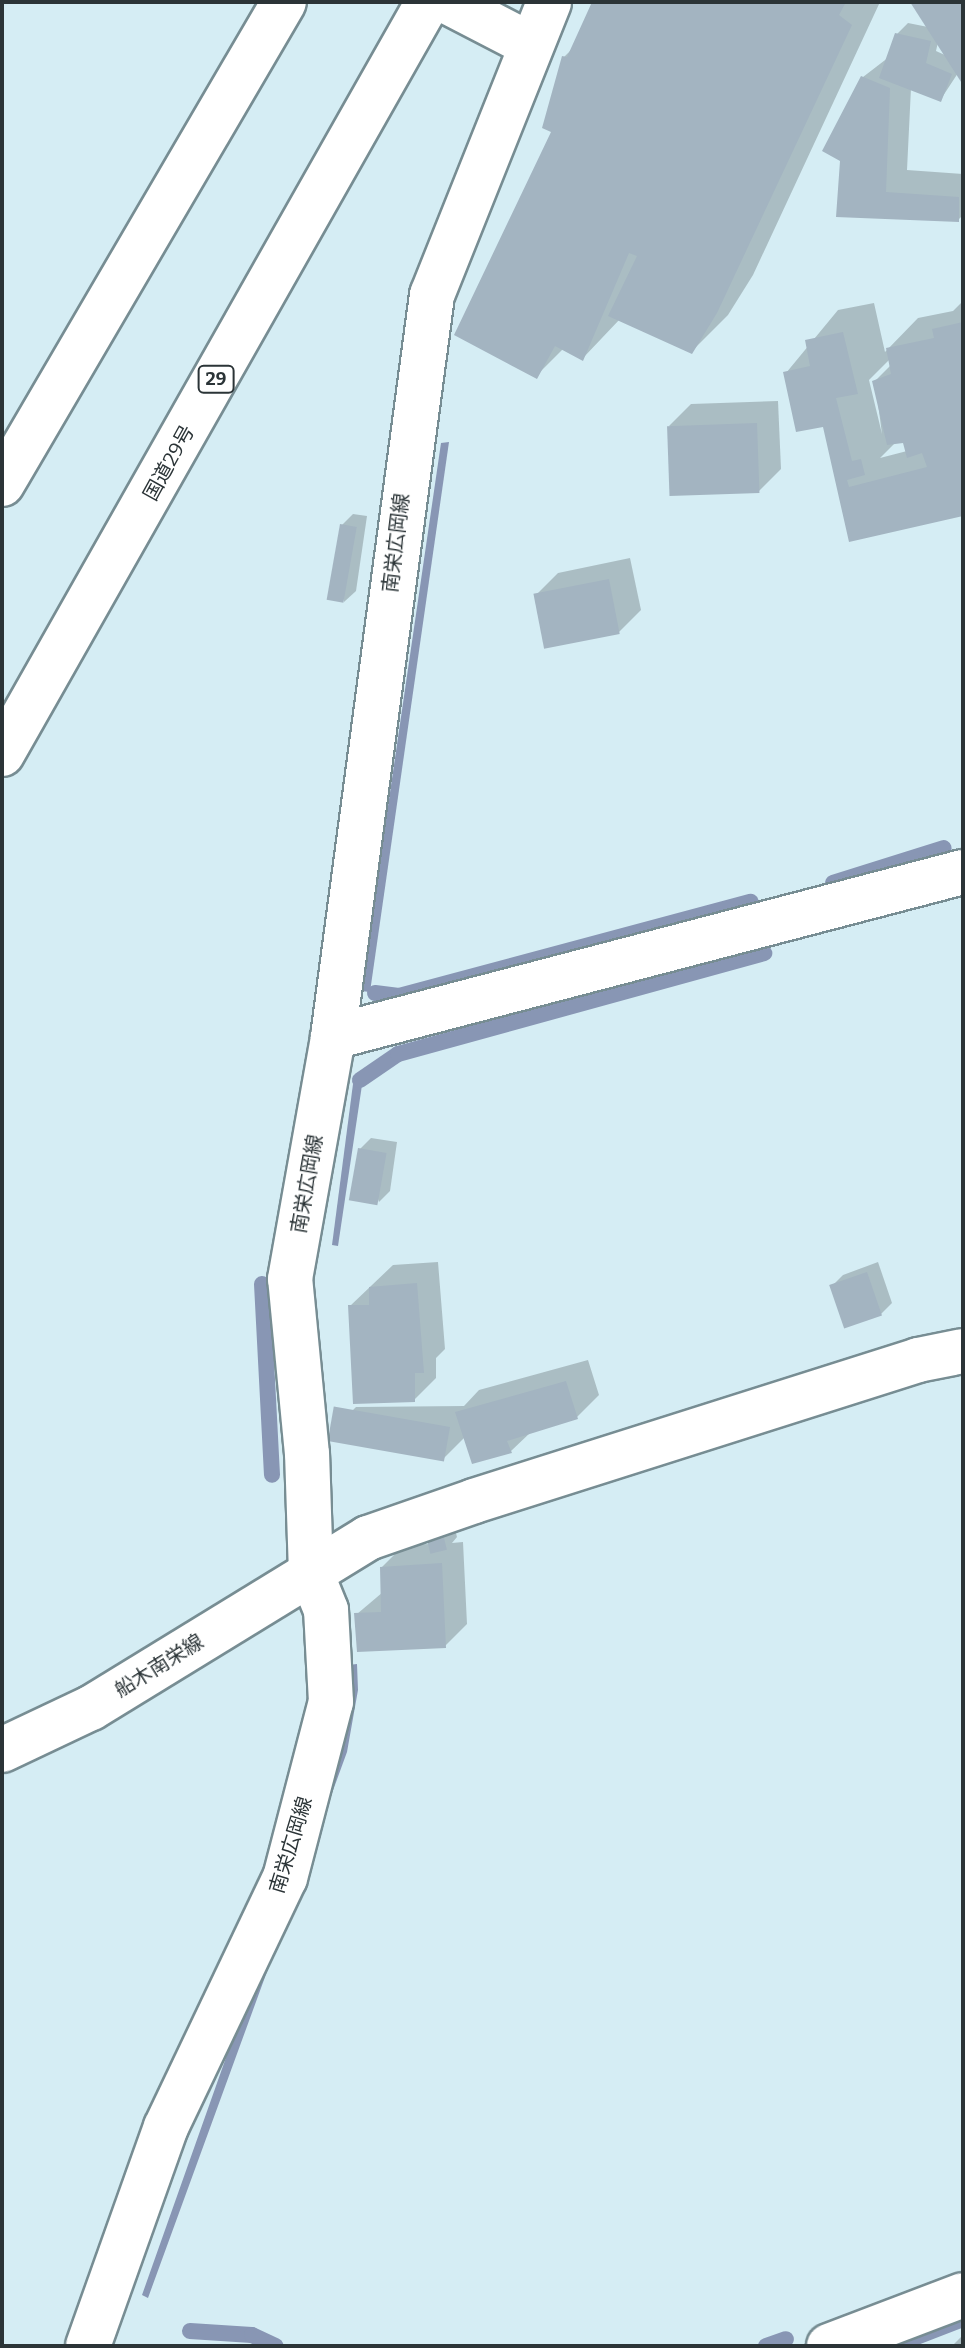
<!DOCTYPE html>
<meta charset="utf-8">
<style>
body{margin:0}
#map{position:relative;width:965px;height:2348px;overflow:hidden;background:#d5edf4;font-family:Bitter,"Noto Sans JP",serif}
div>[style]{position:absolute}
.water>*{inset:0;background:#8896b4}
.shadow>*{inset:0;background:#0003}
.stream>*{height:16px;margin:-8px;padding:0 8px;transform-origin:8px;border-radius:8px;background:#8896b4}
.building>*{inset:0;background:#a3b4c1;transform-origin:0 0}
.roads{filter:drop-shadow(2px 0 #778d93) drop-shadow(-2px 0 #778d93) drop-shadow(0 2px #778d93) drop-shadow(0 -2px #778d93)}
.street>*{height:44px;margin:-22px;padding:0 22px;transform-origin:22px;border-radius:22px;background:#fff}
.secondary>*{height:44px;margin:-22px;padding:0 22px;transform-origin:22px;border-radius:22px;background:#fff}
.highway>*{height:44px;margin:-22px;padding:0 22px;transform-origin:22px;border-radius:22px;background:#fff}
span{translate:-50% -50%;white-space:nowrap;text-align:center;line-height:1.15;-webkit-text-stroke:7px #fff;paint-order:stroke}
.shield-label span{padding:2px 6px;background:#fff;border:2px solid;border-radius:6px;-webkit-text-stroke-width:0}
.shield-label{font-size:18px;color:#2b3437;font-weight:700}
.street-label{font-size:20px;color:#2b3437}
.frame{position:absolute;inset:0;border:4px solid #2b3437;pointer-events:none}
</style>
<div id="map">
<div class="water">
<div style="clip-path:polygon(449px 442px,370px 992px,361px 991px,441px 443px)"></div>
<div style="clip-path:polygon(353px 1084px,362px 1085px,338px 1246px,332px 1245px)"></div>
<div style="clip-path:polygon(357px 1664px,358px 1690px,347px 1752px,148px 2298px,142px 2295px,234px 2035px,348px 1665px)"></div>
</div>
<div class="shadow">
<div style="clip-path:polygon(594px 2px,880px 2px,753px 275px,728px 315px,691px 352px,620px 319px,583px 358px,564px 348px,536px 376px,564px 57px,574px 47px)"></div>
<div style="clip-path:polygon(evenodd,912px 2px,963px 2px,963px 81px,958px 73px,941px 99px,911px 88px,907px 170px,963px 174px,963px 215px,958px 220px,838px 215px,863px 77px,889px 57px,897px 34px,908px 23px,928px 27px,912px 2px,938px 42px,947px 56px,936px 51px,938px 42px)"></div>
<div style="clip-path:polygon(evenodd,963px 301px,963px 514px,850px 540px,824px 425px,786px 373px,838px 310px,874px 303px,885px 352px,918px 318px,953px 311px,963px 301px,890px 359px,891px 365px,875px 381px,882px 434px,869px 380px,890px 359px,963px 301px,904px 441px,907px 451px,880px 458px,895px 443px,904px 441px)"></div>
<div style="clip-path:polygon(778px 401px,781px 469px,759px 491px,669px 426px,691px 404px)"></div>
<div style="clip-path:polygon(353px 514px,367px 516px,356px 591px,344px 602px,342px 525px)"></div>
<div style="clip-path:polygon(630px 558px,641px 610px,619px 632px,536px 595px,558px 573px)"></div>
<div style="clip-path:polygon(371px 1138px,397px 1142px,390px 1191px,379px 1202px,360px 1149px)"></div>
<div style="clip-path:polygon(438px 1262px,445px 1349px,436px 1358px,436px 1378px,414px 1400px,350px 1306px,393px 1265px)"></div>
<div style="clip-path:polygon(878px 1262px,892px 1303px,881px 1314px,832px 1286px,843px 1275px)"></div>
<div style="clip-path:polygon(588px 1360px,599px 1395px,577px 1417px,531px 1432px,511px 1451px,465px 1437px,443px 1459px,334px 1429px,356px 1407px,464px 1406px,479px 1390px)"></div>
<div style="clip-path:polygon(455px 1529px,457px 1537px,452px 1543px,463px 1542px,467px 1624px,445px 1646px,357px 1614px,383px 1592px,382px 1567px,404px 1545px,430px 1544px)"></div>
<div style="clip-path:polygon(963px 2335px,963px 2346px,953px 2346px,953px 2345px)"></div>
</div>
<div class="stream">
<div style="left:833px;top:883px;width:116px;rotate:-17.5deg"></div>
<div style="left:375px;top:993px;width:24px;rotate:7deg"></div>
<div style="left:399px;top:996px;width:364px;rotate:-15deg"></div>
<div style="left:360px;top:1080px;width:46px;rotate:-34.4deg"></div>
<div style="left:398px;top:1054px;width:380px;rotate:-15.4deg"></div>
<div style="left:262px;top:1284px;width:191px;rotate:87deg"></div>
<div style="left:190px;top:2331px;width:62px;rotate:3.7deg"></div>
<div style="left:252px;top:2335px;width:26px;rotate:25deg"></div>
<div style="left:766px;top:2346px;width:21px;rotate:-19deg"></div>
<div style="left:893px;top:2346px;width:75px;rotate:-21.1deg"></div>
</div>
<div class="building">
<div style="clip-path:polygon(592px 2px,846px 2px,839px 15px,852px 25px,717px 313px,692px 354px,608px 316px,637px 256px,629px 253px,583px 361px,555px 346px,537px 379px,454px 335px,551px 132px,542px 128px,562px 56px,567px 57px)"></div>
<div style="clip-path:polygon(910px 2px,963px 2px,963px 85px)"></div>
<div style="clip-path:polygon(895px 33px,931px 41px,926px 63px,952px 74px,941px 102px,879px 78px)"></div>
<div style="clip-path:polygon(861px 76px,890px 88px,886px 192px,959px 197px,959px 222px,836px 217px,840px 161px,822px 151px)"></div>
<div style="clip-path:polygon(963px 322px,963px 516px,849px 542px,823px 427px,796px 432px,783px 372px,810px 366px,805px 340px,843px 332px,858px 394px,836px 398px,852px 461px,861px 459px,865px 475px,847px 480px,849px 487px,927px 467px,922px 453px,907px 458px,903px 443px,887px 445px,872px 381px,891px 374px,886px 348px,934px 338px,932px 329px)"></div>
<div style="left:757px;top:423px;width:70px;height:90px;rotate:88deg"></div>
<div style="left:340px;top:524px;width:17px;height:77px;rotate:10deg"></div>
<div style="left:609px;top:579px;width:56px;height:77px;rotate:79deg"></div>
<div style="left:358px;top:1148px;width:29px;height:53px;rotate:10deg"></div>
<div style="left:867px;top:1272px;width:46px;height:40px;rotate:71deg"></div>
<div style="clip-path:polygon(417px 1283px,424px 1373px,415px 1373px,415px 1402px,353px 1404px,348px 1305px,369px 1305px,369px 1287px)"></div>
<div style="clip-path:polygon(566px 1381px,578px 1419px,507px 1441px,512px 1453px,472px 1464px,455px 1412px)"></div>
<div style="left:450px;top:1427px;width:35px;height:118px;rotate:100deg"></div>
<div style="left:444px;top:1538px;width:12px;height:17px;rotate:76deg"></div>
<div style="clip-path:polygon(442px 1563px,446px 1648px,357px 1652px,354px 1613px,381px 1612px,380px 1567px)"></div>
</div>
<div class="roads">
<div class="street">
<div style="left:333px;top:1037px;width:651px;rotate:-14.68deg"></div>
<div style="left:311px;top:1573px;width:67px;rotate:-31.6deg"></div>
<div style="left:368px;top:1538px;width:112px;rotate:-19.2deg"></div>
<div style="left:474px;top:1501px;width:466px;rotate:-17.6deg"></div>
<div style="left:918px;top:1360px;width:46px;rotate:-11.3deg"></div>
<div style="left:88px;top:2346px;width:232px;rotate:-70.4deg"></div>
<div style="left:166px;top:2127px;width:276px;rotate:-64.5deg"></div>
<div style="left:285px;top:1878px;width:182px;rotate:-75.4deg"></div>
<div style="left:331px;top:1702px;width:92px;rotate:-93.1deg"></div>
<div style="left:326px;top:1610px;width:40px;rotate:-112deg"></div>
<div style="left:311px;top:1573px;width:119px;rotate:-91.9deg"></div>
<div style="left:307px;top:1454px;width:176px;rotate:-95.5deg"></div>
<div style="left:290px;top:1279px;width:246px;rotate:-79.9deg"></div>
<div style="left:333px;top:1037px;width:749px;rotate:-82.4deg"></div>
<div style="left:432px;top:295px;width:315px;rotate:-68.2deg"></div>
<div style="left:829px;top:2346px;width:143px;rotate:-20.8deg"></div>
</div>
<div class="secondary">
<div style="left:448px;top:2px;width:93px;rotate:27.4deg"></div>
<div style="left:2px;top:1750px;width:98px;rotate:-25.3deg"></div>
<div style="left:91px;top:1708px;width:258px;rotate:-31.5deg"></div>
</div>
<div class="highway">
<div style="left:2px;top:484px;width:558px;rotate:-59.67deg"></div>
<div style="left:2px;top:754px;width:864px;rotate:-60.47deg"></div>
</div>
</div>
<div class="shield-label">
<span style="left:216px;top:379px">29</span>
</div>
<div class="street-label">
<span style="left:169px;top:463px;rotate:-61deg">国道29号</span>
<span style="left:396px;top:543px;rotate:-83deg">南栄広岡線</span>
<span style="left:307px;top:1184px;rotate:-80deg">南栄広岡線</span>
<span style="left:159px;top:1666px;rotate:-32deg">船木南栄線</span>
<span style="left:291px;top:1845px;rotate:-73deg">南栄広岡線</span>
</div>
<div class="frame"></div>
</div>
